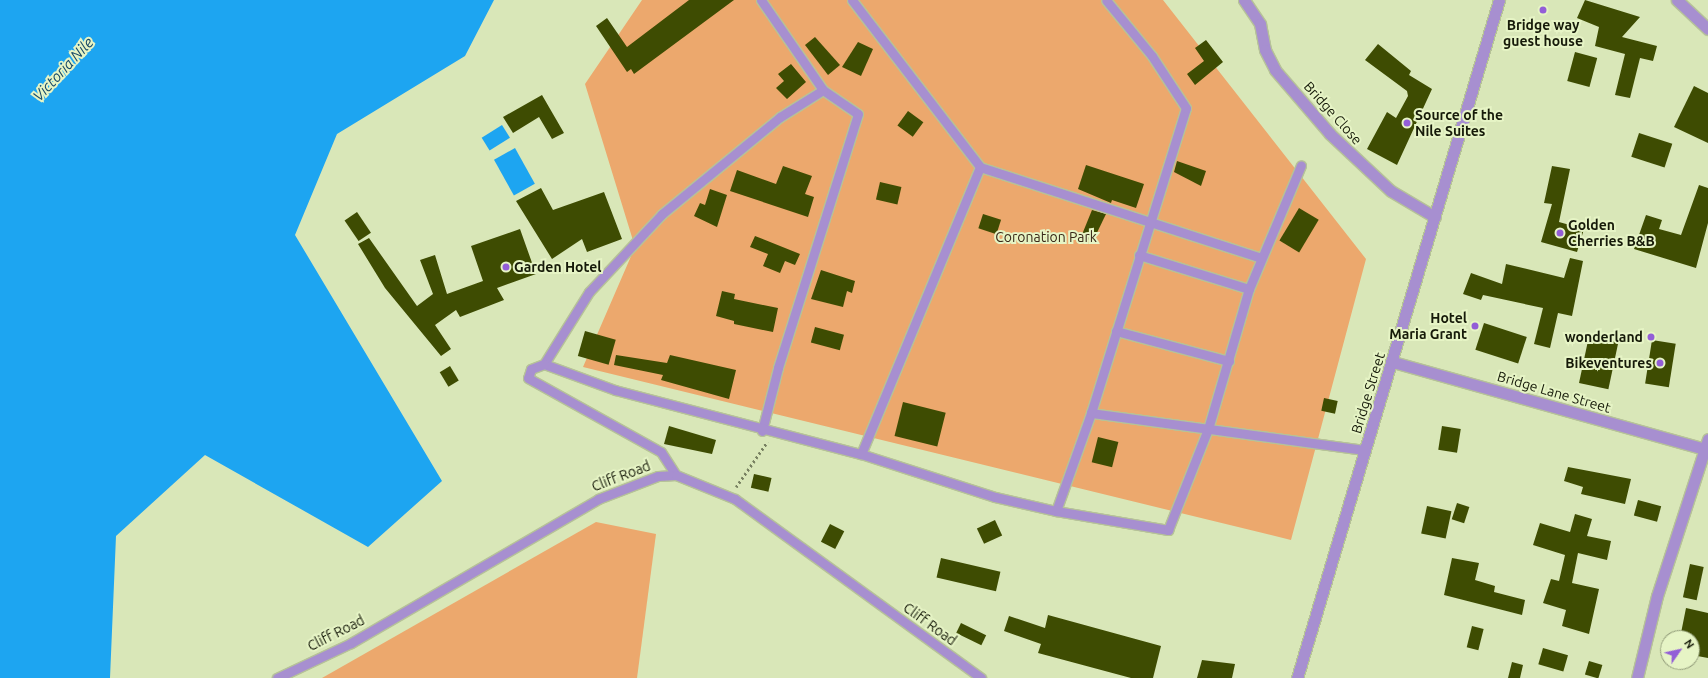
<!DOCTYPE html>
<style>
body{margin:0}
#map{position:relative;width:1708px;height:678px;overflow:hidden;background:#d9e7b8;font-family:Ubuntu,sans-serif}
div>[style]{position:absolute}
.green>*{inset:0;background:#eca86d}
.water>*{inset:0;background:#1da5f1;transform-origin:0 0}
.building>*{inset:0;background:#3e4c02;transform-origin:0 0}
.path>*{height:2.5px;margin-top:-1.25px;transform-origin:0;background:repeating-linear-gradient(90deg,#788161 0 2px,transparent 0 5px)}
.roads{filter:drop-shadow(1px 0 #b6c298) drop-shadow(-1px 0 #b6c298) drop-shadow(0 1px #b6c298) drop-shadow(0 -1px #b6c298)}
.service>*{height:9px;margin:-4.5px;padding:0 4.5px;transform-origin:4.5px;border-radius:4.5px;background:#a78fd0}
.minor>*{height:11px;margin:-5.5px;padding:0 5.5px;transform-origin:5.5px;border-radius:5.5px;background:#a78fd0}
.dots>*{width:11px;height:11px;translate:-50% -50%;box-sizing:border-box;border:2px solid #e6f4c5;border-radius:50%}
span{translate:-50% -50%;white-space:nowrap;text-align:center;line-height:1.15;-webkit-text-stroke:4px #e6f4c5;paint-order:stroke}
.poi-label{font-size:14px;color:#161a09;font-weight:700}
.left{translate:0 -50%;text-align:left}
.right{translate:-100% -50%;text-align:right}
.street-label{font-size:14px;color:#161a09}
.park-label{font-size:14px;color:#3a2919}
.water-label{font-size:15px;color:#164766;font-style:italic}
.north{position:absolute;left:1660px;top:630px;width:40px;height:40px;box-sizing:border-box;background:#e6f4c5;border:1px solid #939d7a;border-radius:50%;rotate:56deg;font-size:11px;font-weight:700;line-height:16px;text-align:center;color:#161a09}
.north::after{content:'';display:block;margin:auto;width:14px;height:18px;background:#935ed7;clip-path:polygon(50% 0,100% 100%,50% 72%,0 100%)}
</style>
<div id="map">
<div class="green">
<div style="clip-path:polygon(642px 0,1163px 0,1366px 259px,1291px 540px,583px 367px,635px 247px,585px 84px)"></div>
<div style="clip-path:polygon(596px 522px,656px 534px,637px 678px,322px 678px)"></div>
</div>
<div class="water">
<div style="clip-path:polygon(0 0,494px 0,465px 56px,337px 134px,295px 235px,442px 481px,368px 547px,205px 455px,116px 536px,110px 678px,0 678px)"></div>
<div style="left:502px;top:125px;width:15px;height:24px;rotate:58deg"></div>
<div style="left:515px;top:148px;width:41px;height:24px;rotate:61deg"></div>
</div>
<div class="building">
<div style="clip-path:polygon(689px 0,734px 0,634px 74px,631px 69px,627px 72px,596px 26px,607px 18px,627px 47px)"></div>
<div style="clip-path:polygon(1585px 0,1640px 17px,1622px 37px,1657px 46px,1653px 61px,1640px 58px,1630px 98px,1615px 95px,1625px 54px,1595px 46px,1599px 27px,1577px 18px)"></div>
<div style="clip-path:polygon(815px 37px,840px 65px,828px 75px,805px 45px)"></div>
<div style="clip-path:polygon(1206px 40px,1223px 62px,1195px 85px,1187px 74px,1204px 61px,1195px 48px)"></div>
<div style="clip-path:polygon(858px 42px,873px 49px,861px 76px,842px 67px)"></div>
<div style="clip-path:polygon(1378px 44px,1411px 71px,1409px 75px,1432px 89px,1397px 165px,1367px 149px,1387px 112px,1396px 118px,1408px 96px,1407px 91px,1365px 60px)"></div>
<div style="left:1575px;top:52px;width:23px;height:30px;rotate:15deg"></div>
<div style="clip-path:polygon(791px 64px,806px 82px,787px 99px,776px 88px,784px 81px,778px 74px)"></div>
<div style="clip-path:polygon(1694px 86px,1708px 93px,1708px 143px,1674px 127px)"></div>
<div style="clip-path:polygon(542px 95px,564px 133px,552px 139px,539px 117px,513px 133px,503px 117px)"></div>
<div style="left:908px;top:111px;width:19px;height:18px;rotate:36deg"></div>
<div style="left:1639px;top:133px;width:35px;height:25px;rotate:18deg"></div>
<div style="clip-path:polygon(1177px 161px,1206px 171px,1201px 186px,1174px 172px)"></div>
<div style="clip-path:polygon(1086px 165px,1144px 184px,1136px 208px,1112px 200px,1111px 203px,1078px 189px)"></div>
<div style="clip-path:polygon(783px 166px,812px 176px,805px 194px,814px 197px,808px 217px,730px 191px,737px 170px,776px 184px)"></div>
<div style="clip-path:polygon(1552px 166px,1570px 169px,1559px 222px,1584px 229px,1577px 252px,1541px 242px,1552px 204px,1544px 203px)"></div>
<div style="left:880px;top:182px;width:22px;height:18px;rotate:13deg"></div>
<div style="clip-path:polygon(1699px 185px,1708px 188px,1708px 223px,1696px 268px,1634px 249px,1646px 215px,1662px 220px,1659px 229px,1681px 235px)"></div>
<div style="clip-path:polygon(541px 188px,553px 210px,604px 192px,622px 239px,587px 252px,582px 239px,552px 259px,516px 201px)"></div>
<div style="clip-path:polygon(710px 189px,727px 195px,717px 227px,694px 216px,700px 203px,705px 205px)"></div>
<div style="left:1299px;top:208px;width:23px;height:38px;rotate:31deg"></div>
<div style="clip-path:polygon(1092px 210px,1106px 214px,1093px 241px,1081px 237px)"></div>
<div style="left:357px;top:212px;width:25px;height:15px;rotate:56deg"></div>
<div style="left:983px;top:214px;width:19px;height:15px;rotate:18deg"></div>
<div style="clip-path:polygon(520px 229px,536px 274px,497px 288px,504px 300px,460px 317px,456px 310px,435px 325px,451px 349px,441px 356px,385px 288px,358px 244px,369px 238px,417px 306px,433px 294px,420px 260px,435px 255px,447px 294px,483px 281px,471px 246px)"></div>
<div style="clip-path:polygon(755px 236px,800px 254px,795px 265px,785px 261px,780px 273px,763px 266px,768px 254px,750px 247px)"></div>
<div style="clip-path:polygon(1570px 258px,1583px 261px,1572px 316px,1558px 313px,1550px 348px,1534px 344px,1543px 308px,1483px 295px,1481px 300px,1463px 294px,1471px 273px,1502px 284px,1506px 264px,1564px 278px)"></div>
<div style="clip-path:polygon(821px 270px,855px 281px,852px 293px,847px 291px,843px 307px,811px 299px)"></div>
<div style="clip-path:polygon(722px 291px,735px 294px,734px 299px,778px 308px,773px 332px,734px 324px,734px 321px,716px 316px)"></div>
<div style="left:1484px;top:323px;width:45px;height:28px;rotate:18deg"></div>
<div style="left:815px;top:327px;width:30px;height:16px;rotate:15deg"></div>
<div style="left:585px;top:331px;width:32px;height:26px;rotate:16deg"></div>
<div style="left:1589px;top:336px;width:30px;height:48px;rotate:12deg"></div>
<div style="left:1652px;top:340px;width:24px;height:44px;rotate:9deg"></div>
<div style="clip-path:polygon(616px 355px,667px 363px,670px 355px,736px 370px,729px 399px,661px 380px,663px 375px,614px 365px)"></div>
<div style="left:450px;top:366px;width:17px;height:12px;rotate:59deg"></div>
<div style="left:1324px;top:398px;width:14px;height:13px;rotate:12deg"></div>
<div style="left:903px;top:402px;width:44px;height:35px;rotate:14deg"></div>
<div style="clip-path:polygon(669px 426px,716px 440px,712px 454px,664px 444px)"></div>
<div style="left:1442px;top:426px;width:19px;height:24px;rotate:9deg"></div>
<div style="left:1098px;top:437px;width:21px;height:26px;rotate:14deg"></div>
<div style="clip-path:polygon(1568px 467px,1631px 479px,1625px 504px,1581px 494px,1583px 487px,1564px 481px)"></div>
<div style="left:754px;top:474px;width:18px;height:14px;rotate:13deg"></div>
<div style="left:1638px;top:500px;width:24px;height:16px;rotate:15deg"></div>
<div style="left:1457px;top:503px;width:13px;height:17px;rotate:18deg"></div>
<div style="left:1427px;top:506px;width:25px;height:28px;rotate:12deg"></div>
<div style="clip-path:polygon(1575px 514px,1592px 519px,1587px 536px,1611px 541px,1607px 560px,1578px 553px,1572px 583px,1599px 589px,1589px 634px,1562px 626px,1566px 610px,1543px 603px,1551px 579px,1559px 581px,1565px 555px,1533px 545px,1540px 523px,1570px 532px)"></div>
<div style="left:995px;top:520px;width:17px;height:20px;rotate:65deg"></div>
<div style="left:830px;top:524px;width:16px;height:20px;rotate:27deg"></div>
<div style="left:941px;top:558px;width:61px;height:20px;rotate:13deg"></div>
<div style="clip-path:polygon(1452px 558px,1479px 563px,1475px 580px,1495px 586px,1494px 592px,1525px 600px,1522px 615px,1444px 595px)"></div>
<div style="left:1690px;top:564px;width:14px;height:34px;rotate:12deg"></div>
<div style="clip-path:polygon(1686px 608px,1708px 613px,1708px 658px,1692px 655px,1692px 638px,1680px 638px)"></div>
<div style="clip-path:polygon(1048px 615px,1161px 646px,1153px 678px,1131px 678px,1038px 653px,1041px 644px,1004px 631px,1009px 616px,1045px 628px)"></div>
<div style="left:961px;top:623px;width:28px;height:11px;rotate:26deg"></div>
<div style="left:1472px;top:626px;width:12px;height:22px;rotate:14deg"></div>
<div style="left:1543px;top:648px;width:26px;height:17px;rotate:16deg"></div>
<div style="clip-path:polygon(1202px 660px,1235px 664px,1232px 678px,1197px 678px)"></div>
<div style="left:1589px;top:661px;width:14px;height:14px;rotate:17deg"></div>
<div style="clip-path:polygon(1512px 662px,1523px 665px,1520px 678px,1508px 678px)"></div>
</div>
<div class="path">
<div style="left:736px;top:487px;width:55px;rotate:-55.4deg"></div>
</div>
<div class="roads">
<div class="service">
<div style="left:761px;top:0;width:109px;rotate:55.4deg"></div>
<div style="left:823px;top:90px;width:42px;rotate:34.4deg"></div>
<div style="left:858px;top:114px;width:266px;rotate:107.5deg"></div>
<div style="left:778px;top:368px;width:65px;rotate:104.3deg"></div>
<div style="left:852px;top:0;width:210px;rotate:52.5deg"></div>
<div style="left:980px;top:167px;width:311px;rotate:112.5deg"></div>
<div style="left:823px;top:90px;width:51px;rotate:147.9deg"></div>
<div style="left:780px;top:117px;width:153px;rotate:140.6deg"></div>
<div style="left:662px;top:214px;width:107px;rotate:133.1deg"></div>
<div style="left:589px;top:292px;width:85px;rotate:122deg"></div>
<div style="left:544px;top:364px;width:76px;rotate:20.1deg"></div>
<div style="left:615px;top:390px;width:254px;rotate:14.6deg"></div>
<div style="left:861px;top:454px;width:141px;rotate:17.8deg"></div>
<div style="left:995px;top:497px;width:63px;rotate:12.9deg"></div>
<div style="left:1056px;top:511px;width:114px;rotate:9.6deg"></div>
<div style="left:1168px;top:530px;width:109px;rotate:-68.4deg"></div>
<div style="left:1208px;top:429px;width:146px;rotate:-73.7deg"></div>
<div style="left:1249px;top:289px;width:134px;rotate:-67.2deg"></div>
<div style="left:980px;top:167px;width:295px;rotate:17.9deg"></div>
<div style="left:1139px;top:255px;width:115px;rotate:17.2deg"></div>
<div style="left:1116px;top:331px;width:117px;rotate:14.9deg"></div>
<div style="left:544px;top:364px;width:14px;rotate:159deg"></div>
<div style="left:531px;top:369px;width:9px;rotate:108deg"></div>
<div style="left:528px;top:378px;width:152px;rotate:29.1deg"></div>
<div style="left:661px;top:452px;width:27px;rotate:57deg"></div>
<div style="left:1091px;top:413px;width:277px;rotate:7.7deg"></div>
<div style="left:1056px;top:511px;width:104px;rotate:-70.3deg"></div>
<div style="left:1091px;top:413px;width:319px;rotate:-72.7deg"></div>
<div style="left:1186px;top:108px;width:62px;rotate:-123.2deg"></div>
<div style="left:1152px;top:56px;width:72px;rotate:-129.4deg"></div>
<div style="left:277px;top:678px;width:82px;rotate:-25.3deg"></div>
<div style="left:351px;top:643px;width:286px;rotate:-30.2deg"></div>
<div style="left:598px;top:499px;width:64px;rotate:-21deg"></div>
<div style="left:658px;top:476px;width:18px;rotate:-3deg"></div>
<div style="left:676px;top:475px;width:64px;rotate:22.1deg"></div>
<div style="left:735px;top:499px;width:304px;rotate:36deg"></div>
</div>
<div class="minor">
<div style="left:1244px;top:0;width:29px;rotate:56deg"></div>
<div style="left:1260px;top:24px;width:26px;rotate:79deg"></div>
<div style="left:1265px;top:50px;width:22px;rotate:63deg"></div>
<div style="left:1275px;top:70px;width:84px;rotate:49.3deg"></div>
<div style="left:1330px;top:134px;width:83px;rotate:43.1deg"></div>
<div style="left:1391px;top:191px;width:51px;rotate:30.6deg"></div>
<div style="left:1677px;top:0;width:42px;rotate:43.1deg"></div>
<div style="left:1393px;top:362px;width:327px;rotate:15.6deg"></div>
<div style="left:1297px;top:678px;width:707px;rotate:-73.41deg"></div>
<div style="left:1637px;top:678px;width:84px;rotate:-76.3deg"></div>
<div style="left:1657px;top:596px;width:165px;rotate:-72deg"></div>
</div>
</div>
<div class="dots">
<div style="left:1543px;top:10px;background:#935ed7"></div>
<div style="left:1407px;top:123px;background:#935ed7"></div>
<div style="left:1560px;top:233px;background:#935ed7"></div>
<div style="left:506px;top:267px;background:#935ed7"></div>
<div style="left:1475px;top:326px;background:#935ed7"></div>
<div style="left:1651px;top:337px;background:#935ed7"></div>
<div style="left:1660px;top:363px;background:#935ed7"></div>
</div>
<div class="poi-label">
<span style="left:1543px;top:33px">Bridge way<br>guest house</span>
<span class="left" style="left:1415px;top:123px">Source of the<br>Nile Suites</span>
<span class="left" style="left:1568px;top:233px">Golden<br>Cherries B&amp;B</span>
<span class="left" style="left:514px;top:267px">Garden Hotel</span>
<span class="right" style="left:1467px;top:326px">Hotel<br>Maria Grant</span>
<span class="right" style="left:1643px;top:337px">wonderland</span>
<span class="right" style="left:1652px;top:363px">Bikeventures</span>
</div>
<div class="street-label">
<span style="left:1333px;top:113px;rotate:48deg">Bridge Close</span>
<span style="left:1554px;top:392px;rotate:16deg">Bridge Lane Street</span>
<span style="left:1368px;top:393px;rotate:-73deg">Bridge Street</span>
<span style="left:621px;top:476px;rotate:-21deg">Cliff Road</span>
<span style="left:930px;top:624px;rotate:36deg">Cliff Road</span>
<span style="left:336px;top:633px;rotate:-27deg">Cliff Road</span>
</div>
<div class="park-label">
<span style="left:1046px;top:237px">Coronation Park</span>
</div>
<div class="water-label">
<span style="left:63px;top:69px;rotate:-47deg">Victoria Nile</span>
</div>
<div class="north">N</div>
</div>
